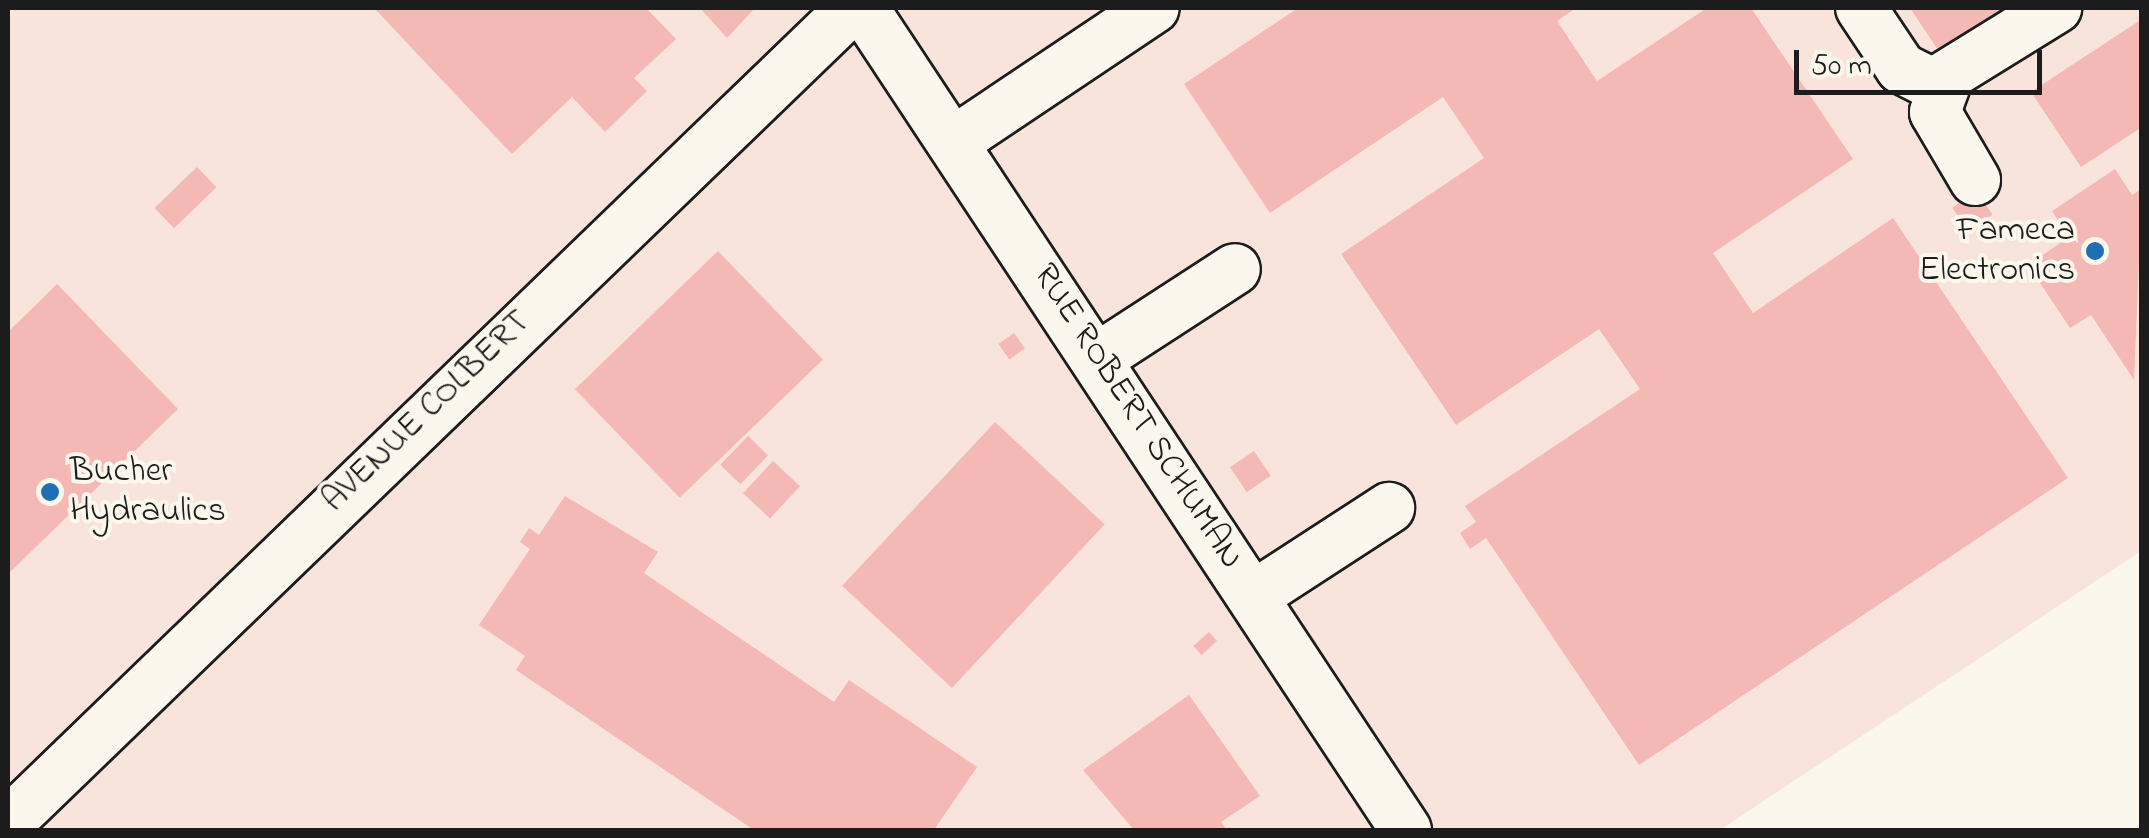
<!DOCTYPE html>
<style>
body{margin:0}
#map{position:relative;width:2149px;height:838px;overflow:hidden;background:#fbf7ec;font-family:"Indie Flower",sans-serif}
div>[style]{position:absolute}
.built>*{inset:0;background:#f9e4db}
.building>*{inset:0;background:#f4b9b4;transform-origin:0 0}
.roads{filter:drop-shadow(2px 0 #1c1c1c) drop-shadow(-2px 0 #1c1c1c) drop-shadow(0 2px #1c1c1c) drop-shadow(0 -2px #1c1c1c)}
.minor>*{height:50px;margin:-25px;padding:0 25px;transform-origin:25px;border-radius:25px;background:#fbf7ec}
.dots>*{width:28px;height:28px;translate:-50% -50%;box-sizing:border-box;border:5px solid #fbf7ec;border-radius:50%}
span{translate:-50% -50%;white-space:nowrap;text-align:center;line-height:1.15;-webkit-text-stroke:8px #fbf7ec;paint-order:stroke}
.poi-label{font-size:35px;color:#1c1c1c}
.right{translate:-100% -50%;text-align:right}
.left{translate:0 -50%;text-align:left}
.street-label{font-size:35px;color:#1c1c1c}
.frame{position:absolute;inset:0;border:10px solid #1c1c1c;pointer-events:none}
.scale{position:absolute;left:1794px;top:50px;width:248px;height:45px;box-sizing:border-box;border:5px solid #1c1c1c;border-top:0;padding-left:12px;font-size:30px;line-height:35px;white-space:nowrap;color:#1c1c1c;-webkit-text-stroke:8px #fbf7ec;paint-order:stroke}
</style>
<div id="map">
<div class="built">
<div style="clip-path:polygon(8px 8px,2141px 8px,2141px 551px,1720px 830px,8px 830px)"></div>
</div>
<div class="building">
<div style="clip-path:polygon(374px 8px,646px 8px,676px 39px,634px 78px,647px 91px,605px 132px,572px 97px,512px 154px)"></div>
<div style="clip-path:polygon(700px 8px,755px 8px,727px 38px)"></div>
<div style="clip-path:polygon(1298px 8px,1576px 8px,1557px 21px,1597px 81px,1707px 8px,1751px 8px,1853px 159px,1713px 253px,1753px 313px,1893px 218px,2068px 478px,1639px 765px,1486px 538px,1470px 549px,1460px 533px,1476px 522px,1465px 506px,1640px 389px,1599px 329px,1456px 425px,1341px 254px,1484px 158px,1443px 97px,1270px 213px,1184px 84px)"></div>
<div style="clip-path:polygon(1910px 8px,2020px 8px,1944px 59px)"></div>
<div style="clip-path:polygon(2142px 19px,2142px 127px,2081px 167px,2031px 92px)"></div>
<div style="left:197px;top:167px;width:28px;height:59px;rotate:46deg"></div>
<div style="clip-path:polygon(2115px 169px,2132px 195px,2142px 189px,2134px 380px,2091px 315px,2070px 328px,2028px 265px,2069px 237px,2052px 211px)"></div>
<div style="left:1976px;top:191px;width:29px;height:29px;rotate:55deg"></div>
<div style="left:718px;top:251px;width:151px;height:199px;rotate:46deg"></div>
<div style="clip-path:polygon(57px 284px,178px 409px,8px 574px,8px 332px)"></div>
<div style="left:1014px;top:333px;width:19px;height:19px;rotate:55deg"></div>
<div style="left:995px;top:422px;width:150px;height:224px;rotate:43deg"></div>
<div style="left:748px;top:436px;width:28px;height:40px;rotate:44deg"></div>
<div style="left:1254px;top:451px;width:30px;height:29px;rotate:56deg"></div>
<div style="left:773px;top:461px;width:37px;height:44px;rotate:43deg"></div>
<div style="clip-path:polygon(565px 496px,658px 552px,644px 573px,834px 702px,849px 680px,977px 767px,934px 830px,754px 830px,516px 670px,525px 656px,479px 625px,530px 549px,520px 542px,529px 528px,539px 535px)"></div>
<div style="left:1209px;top:632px;width:12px;height:21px;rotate:48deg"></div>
<div style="clip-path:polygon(1189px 695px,1260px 796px,1221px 822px,1227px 830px,1134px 830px,1083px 770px)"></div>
</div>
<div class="roads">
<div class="minor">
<div style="left:863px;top:8px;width:985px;rotate:56.55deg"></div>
<div style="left:1861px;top:8px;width:72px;rotate:56.3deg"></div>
<div style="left:1901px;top:68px;width:36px;rotate:27deg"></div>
<div style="left:1933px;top:84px;width:145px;rotate:-31.7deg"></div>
<div style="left:1946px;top:82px;width:32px;rotate:110deg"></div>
<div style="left:1935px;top:112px;width:79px;rotate:59.5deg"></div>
<div style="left:955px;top:141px;width:239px;rotate:-33.8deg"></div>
<div style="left:1098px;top:358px;width:163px;rotate:-33deg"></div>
<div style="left:1255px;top:595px;width:160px;rotate:-33deg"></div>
<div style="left:8px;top:823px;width:1173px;rotate:-44deg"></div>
</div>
</div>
<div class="dots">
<div style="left:2095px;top:251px;background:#1f6fb2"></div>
<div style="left:50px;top:492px;background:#1f6fb2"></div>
</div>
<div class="poi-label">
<span class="right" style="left:2075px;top:251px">Fameca<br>Electronics</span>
<span class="left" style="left:70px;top:492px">Bucher<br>Hydraulics</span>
</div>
<div class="street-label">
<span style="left:427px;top:412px;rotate:-44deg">AVENUE COLBERT</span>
<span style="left:1137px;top:417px;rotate:57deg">RUE ROBERT SCHUMAN</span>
</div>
<div class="frame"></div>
<div class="scale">50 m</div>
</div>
